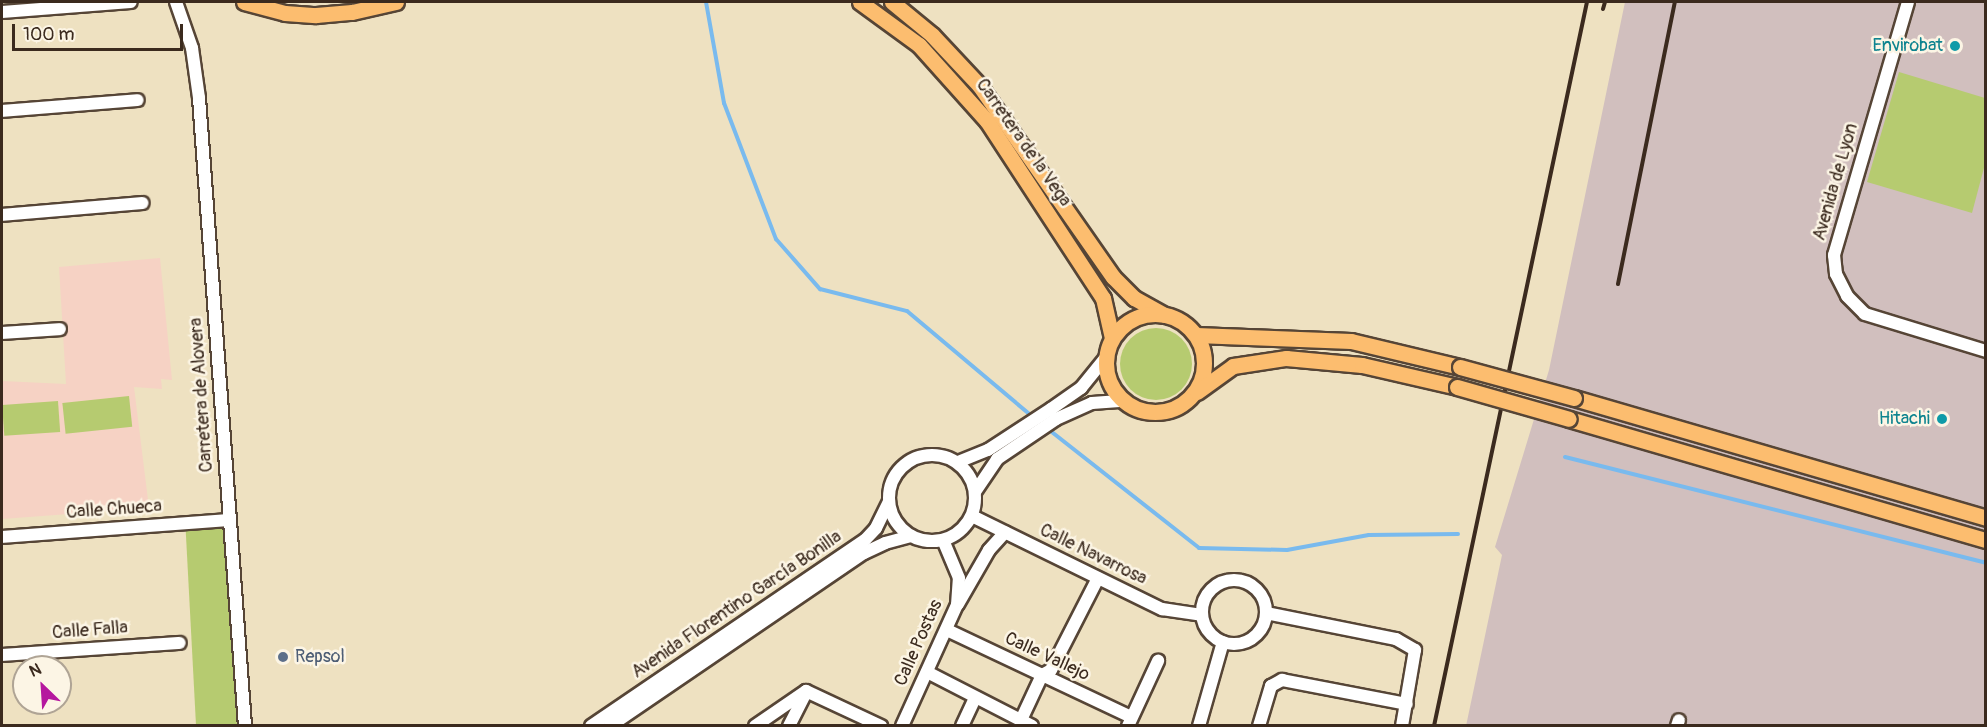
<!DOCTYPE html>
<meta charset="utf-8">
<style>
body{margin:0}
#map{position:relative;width:1987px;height:727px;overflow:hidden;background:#eee1c1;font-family:Pangolin,sans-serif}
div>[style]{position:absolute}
.built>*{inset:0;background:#f6d2c4}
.industrial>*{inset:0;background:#d1bfbe}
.green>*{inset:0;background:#b6cb70;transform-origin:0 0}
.round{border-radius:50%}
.stream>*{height:4px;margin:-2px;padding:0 2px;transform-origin:2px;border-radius:2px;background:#79baee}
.roads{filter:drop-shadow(2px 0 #564536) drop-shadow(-2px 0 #564536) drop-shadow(0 2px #564536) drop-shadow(0 -2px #564536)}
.minor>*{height:12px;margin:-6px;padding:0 6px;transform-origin:6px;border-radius:6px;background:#fff}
.minor>.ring{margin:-6px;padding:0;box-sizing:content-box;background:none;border:12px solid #fff;border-radius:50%}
.major>*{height:15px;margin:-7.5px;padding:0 7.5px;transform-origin:7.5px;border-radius:7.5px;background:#fcbd6f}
.major>.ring{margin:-7.5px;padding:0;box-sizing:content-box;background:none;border:15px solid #fcbd6f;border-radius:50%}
.rail>*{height:4px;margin:-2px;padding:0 2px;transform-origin:2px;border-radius:2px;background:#3b2a1e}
.bridges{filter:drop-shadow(2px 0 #564536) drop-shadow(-2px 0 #564536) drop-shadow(0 2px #564536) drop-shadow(0 -2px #564536)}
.major-bridge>*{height:15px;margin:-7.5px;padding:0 7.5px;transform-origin:7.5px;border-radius:7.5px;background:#fcbd6f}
.dots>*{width:16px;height:16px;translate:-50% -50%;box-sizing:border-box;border:3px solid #fcf5e5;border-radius:50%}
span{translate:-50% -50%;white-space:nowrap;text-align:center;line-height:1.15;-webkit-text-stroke:5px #fcf5e5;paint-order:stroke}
.culture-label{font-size:18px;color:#0d838f}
.right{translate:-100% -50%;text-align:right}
.street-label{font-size:18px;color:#3b2a1e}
.service-label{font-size:18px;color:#4e5e75}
.left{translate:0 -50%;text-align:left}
.frame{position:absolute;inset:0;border:3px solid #3b2a1e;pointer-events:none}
.north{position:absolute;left:12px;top:655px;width:60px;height:60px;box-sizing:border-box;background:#fcf5e5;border:2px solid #afa495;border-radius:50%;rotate:335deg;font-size:16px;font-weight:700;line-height:24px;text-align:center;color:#3b2a1e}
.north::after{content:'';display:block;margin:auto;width:21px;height:27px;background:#b5179e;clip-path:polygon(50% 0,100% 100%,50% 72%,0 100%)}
.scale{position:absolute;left:12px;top:24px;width:171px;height:27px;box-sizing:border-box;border:3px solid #3b2a1e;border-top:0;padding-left:8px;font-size:18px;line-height:21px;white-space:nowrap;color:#3b2a1e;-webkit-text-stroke:4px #fcf5e5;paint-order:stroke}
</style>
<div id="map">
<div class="built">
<div style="clip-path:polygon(160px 258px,172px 380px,161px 379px,162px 389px,134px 387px,149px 508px,2px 519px,2px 381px,66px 384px,59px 267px)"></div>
</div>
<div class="industrial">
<div style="clip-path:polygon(1625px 2px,1985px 2px,1985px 725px,1466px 726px,1502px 555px,1495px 547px,1549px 370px)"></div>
</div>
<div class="green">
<div style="clip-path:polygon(1899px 72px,1985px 98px,1985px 164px,1972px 213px,1867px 182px)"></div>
<div class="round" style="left:1120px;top:328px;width:72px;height:72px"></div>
<div style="left:129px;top:396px;width:31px;height:67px;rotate:84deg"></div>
<div style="left:58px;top:401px;width:31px;height:56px;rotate:86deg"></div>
<div style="clip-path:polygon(202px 515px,224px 529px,237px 725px,196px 725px,185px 517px)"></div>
</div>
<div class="stream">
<div style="left:706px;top:2px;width:103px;rotate:79.9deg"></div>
<div style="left:724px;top:103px;width:146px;rotate:69.1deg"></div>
<div style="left:776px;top:239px;width:67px;rotate:48.7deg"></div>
<div style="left:820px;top:289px;width:90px;rotate:14.2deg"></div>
<div style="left:907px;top:311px;width:165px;rotate:40.1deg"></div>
<div style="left:1048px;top:429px;width:192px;rotate:38.2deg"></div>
<div style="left:1199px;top:548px;width:88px;rotate:1.3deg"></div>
<div style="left:1287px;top:550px;width:83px;rotate:-10.4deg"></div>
<div style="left:1369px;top:535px;width:89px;rotate:-0.6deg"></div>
<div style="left:1565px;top:457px;width:434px;rotate:14.1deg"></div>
</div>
<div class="roads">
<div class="minor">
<div style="left:176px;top:2px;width:49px;rotate:70.8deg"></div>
<div style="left:192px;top:48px;width:50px;rotate:82deg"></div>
<div style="left:199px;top:98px;width:630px;rotate:85.81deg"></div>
<div style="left:1908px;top:2px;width:264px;rotate:106.3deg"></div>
<div style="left:1834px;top:255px;width:19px;rotate:84deg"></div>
<div style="left:1836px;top:274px;width:25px;rotate:63deg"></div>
<div style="left:1847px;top:296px;width:25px;rotate:45deg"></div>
<div style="left:1865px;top:314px;width:127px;rotate:17deg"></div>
<div style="left:2px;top:12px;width:129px;rotate:-4.4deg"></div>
<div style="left:2px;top:111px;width:136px;rotate:-4.6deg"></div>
<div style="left:2px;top:215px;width:141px;rotate:-4.9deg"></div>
<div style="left:2px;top:333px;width:58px;rotate:-3.9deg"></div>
<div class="ring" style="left:889px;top:455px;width:74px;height:74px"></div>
<div style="left:958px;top:462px;width:32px;rotate:-22deg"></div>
<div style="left:988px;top:450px;width:75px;rotate:-33.1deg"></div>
<div style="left:1051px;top:409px;width:37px;rotate:-35deg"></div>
<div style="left:1081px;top:388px;width:38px;rotate:-51deg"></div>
<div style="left:975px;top:492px;width:40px;rotate:-56deg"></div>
<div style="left:997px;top:459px;width:71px;rotate:-34.1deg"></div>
<div style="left:1056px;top:419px;width:39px;rotate:-24deg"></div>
<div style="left:1092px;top:403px;width:31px;rotate:-4deg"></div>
<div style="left:972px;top:516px;width:212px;rotate:26.1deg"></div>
<div style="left:1162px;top:609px;width:40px;rotate:8.5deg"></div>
<div style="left:2px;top:537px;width:228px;rotate:-4.3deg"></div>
<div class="ring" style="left:1202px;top:580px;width:52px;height:52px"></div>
<div style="left:958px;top:604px;width:62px;rotate:-60.1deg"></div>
<div style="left:989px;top:550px;width:24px;rotate:-48deg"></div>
<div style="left:1266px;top:613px;width:133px;rotate:11.3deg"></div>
<div style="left:1396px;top:639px;width:22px;rotate:30deg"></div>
<div style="left:1415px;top:650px;width:77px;rotate:99.7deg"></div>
<div style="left:947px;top:630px;width:204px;rotate:25.3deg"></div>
<div style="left:2px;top:655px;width:178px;rotate:-3.9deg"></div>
<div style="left:927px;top:672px;width:118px;rotate:27.2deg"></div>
<div style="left:1021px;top:720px;width:50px;rotate:-65deg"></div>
<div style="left:1042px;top:675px;width:10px;rotate:-29deg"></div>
<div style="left:1051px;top:670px;width:103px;rotate:-62.9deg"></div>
<div style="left:591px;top:726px;width:331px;rotate:-34.2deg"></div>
<div style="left:865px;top:540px;width:16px;rotate:-47deg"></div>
<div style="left:876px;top:528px;width:30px;rotate:-64deg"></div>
<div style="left:610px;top:726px;width:307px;rotate:-34.3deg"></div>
<div style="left:864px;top:553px;width:23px;rotate:-25deg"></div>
<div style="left:885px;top:543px;width:27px;rotate:-15deg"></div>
<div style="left:755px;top:726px;width:62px;rotate:-34.5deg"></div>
<div style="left:806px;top:691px;width:83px;rotate:25deg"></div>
<div style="left:789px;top:726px;width:38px;rotate:-63deg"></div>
<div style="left:902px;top:726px;width:133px;rotate:-65.6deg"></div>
<div style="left:957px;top:605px;width:27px;rotate:-86deg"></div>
<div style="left:959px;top:578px;width:41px;rotate:-112.8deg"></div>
<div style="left:962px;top:726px;width:31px;rotate:-65deg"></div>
<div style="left:1128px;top:726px;width:72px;rotate:-65.2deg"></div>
<div style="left:1199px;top:726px;width:87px;rotate:-74.1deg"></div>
<div style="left:1259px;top:726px;width:42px;rotate:-73.3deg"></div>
<div style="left:1271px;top:686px;width:13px;rotate:-29deg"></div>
<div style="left:1282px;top:680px;width:127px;rotate:10.9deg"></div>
<div style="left:1677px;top:726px;width:6px;rotate:-72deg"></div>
</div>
<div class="major">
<div style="left:244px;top:2px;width:42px;rotate:15deg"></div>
<div style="left:285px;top:13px;width:31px;rotate:4deg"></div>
<div style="left:316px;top:15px;width:36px;rotate:-5deg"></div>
<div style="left:352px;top:12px;width:45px;rotate:-12.8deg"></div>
<div style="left:860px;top:2px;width:73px;rotate:36.1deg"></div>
<div style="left:919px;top:45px;width:102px;rotate:48.2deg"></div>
<div style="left:987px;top:121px;width:212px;rotate:56.8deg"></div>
<div style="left:1103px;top:298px;width:41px;rotate:77.3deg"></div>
<div style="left:892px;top:2px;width:52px;rotate:39.5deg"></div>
<div style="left:932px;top:35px;width:69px;rotate:46.8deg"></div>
<div style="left:979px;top:85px;width:234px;rotate:55.1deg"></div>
<div style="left:1113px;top:277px;width:30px;rotate:45deg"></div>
<div style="left:1134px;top:298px;width:35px;rotate:29deg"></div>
<div class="ring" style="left:1106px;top:314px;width:83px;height:83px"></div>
<div style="left:1196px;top:335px;width:155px;rotate:2.2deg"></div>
<div style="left:1351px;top:341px;width:112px;rotate:13.4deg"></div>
<div style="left:1197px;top:392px;width:44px;rotate:-35.8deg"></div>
<div style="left:1233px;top:366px;width:54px;rotate:-8.6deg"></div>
<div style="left:1286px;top:358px;width:76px;rotate:5.3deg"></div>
<div style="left:1362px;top:365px;width:98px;rotate:13deg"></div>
<div style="left:1574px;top:398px;width:429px;rotate:16.2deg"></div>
<div style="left:1569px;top:419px;width:434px;rotate:16.2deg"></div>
</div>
</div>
<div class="rail">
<div style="left:1603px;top:9px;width:7px;rotate:-74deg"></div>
<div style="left:1618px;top:284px;width:288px;rotate:-78.6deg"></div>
<div style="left:1434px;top:726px;width:740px;rotate:-78.07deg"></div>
</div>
<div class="bridges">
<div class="major-bridge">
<div style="left:1460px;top:367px;width:118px;rotate:15.2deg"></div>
<div style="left:1457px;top:387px;width:116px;rotate:15.9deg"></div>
</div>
</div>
<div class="dots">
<div style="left:1955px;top:46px;background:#0f9aa8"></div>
<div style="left:1942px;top:419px;background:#0f9aa8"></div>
<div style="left:283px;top:657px;background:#5c6f8a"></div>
</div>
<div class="culture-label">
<span class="right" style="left:1943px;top:46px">Envirobat</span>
<span class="right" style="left:1930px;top:419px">Hitachi</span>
</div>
<div class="street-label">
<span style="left:1023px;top:143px;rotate:55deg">Carretera de la Vega</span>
<span style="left:1836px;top:182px;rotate:-74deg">Avenida de Lyon</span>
<span style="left:202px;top:395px;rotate:-94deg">Carretera de Alovera</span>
<span style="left:114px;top:510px;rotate:-4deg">Calle Chueca</span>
<span style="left:1093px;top:555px;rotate:26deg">Calle Navarrosa</span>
<span style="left:737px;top:605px;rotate:-34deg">Avenida Florentino García Bonilla</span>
<span style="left:90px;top:631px;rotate:-4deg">Calle Falla</span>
<span style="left:919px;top:643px;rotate:-66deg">Calle Postas</span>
<span style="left:1047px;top:657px;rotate:25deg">Calle Vallejo</span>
</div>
<div class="service-label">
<span class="left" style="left:295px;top:657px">Repsol</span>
</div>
<div class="frame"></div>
<div class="north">N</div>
<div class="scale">100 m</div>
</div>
